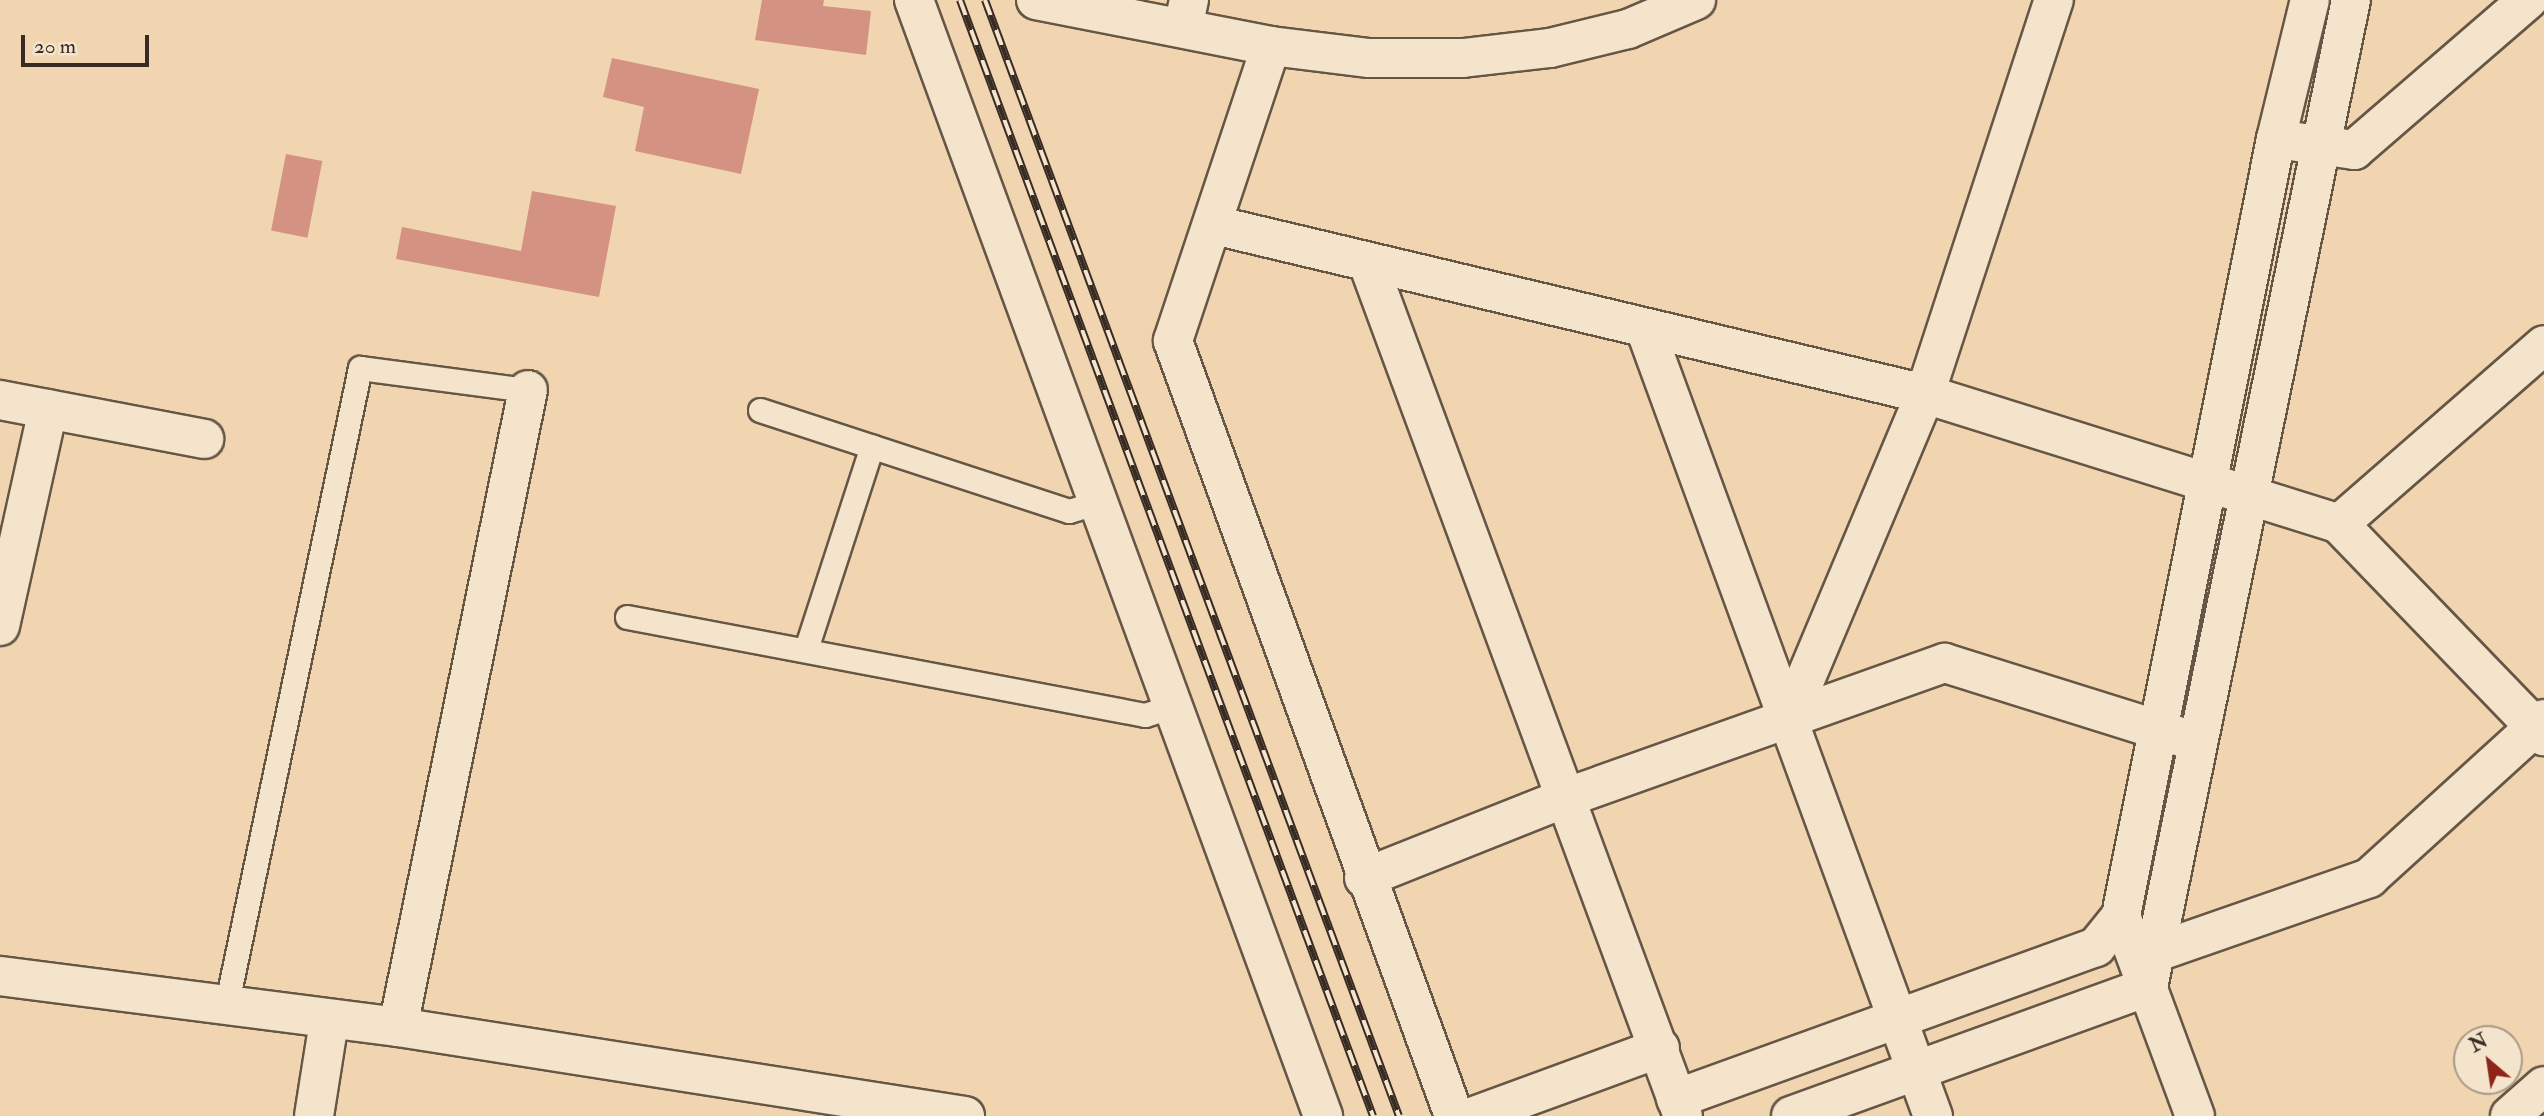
<!DOCTYPE html>
<style>
body{margin:0}
#map{position:relative;width:2544px;height:1116px;overflow:hidden;background:#f0d5b0;font-family:"IM FELL Double Pica",serif}
div>[style]{position:absolute}
.building>*{inset:0;background:#d39282;transform-origin:0 0}
.roads{filter:drop-shadow(2px 0 #665646) drop-shadow(-2px 0 #665646) drop-shadow(0 2px #665646) drop-shadow(0 -2px #665646)}
.lane>*{height:23px;margin:-11.5px;padding:0 11.5px;transform-origin:11.5px;border-radius:11.5px;background:#f5e4cc}
.street>*{height:38px;margin:-19px;padding:0 19px;transform-origin:19px;border-radius:19px;background:#f5e4cc}
.secondary>*{height:38px;margin:-19px;padding:0 19px;transform-origin:19px;border-radius:19px;background:#f5e4cc}
.rail>*{height:8px;margin-top:-4px;transform-origin:0;background:repeating-linear-gradient(90deg,#f5e4cc 0 16px,#382b23 0 32px);box-sizing:border-box;border-block:2px solid #382b23}
span{translate:-50% -50%;white-space:nowrap;text-align:center;line-height:1.15;-webkit-text-stroke:6px #f5e4cc;paint-order:stroke}
.north{position:absolute;left:2453px;top:1025px;width:70px;height:70px;box-sizing:border-box;background:#f5e4cc;border:2px solid #a99a88;border-radius:50%;rotate:331deg;font-size:19px;font-weight:700;line-height:28px;text-align:center;color:#382b23}
.north::after{content:'';display:block;margin:auto;width:24px;height:32px;background:#8f2418;clip-path:polygon(50% 0,100% 100%,50% 72%,0 100%)}
.scale{position:absolute;left:21px;top:35px;width:128px;height:32px;box-sizing:border-box;border:4px solid #382b23;border-top:0;padding-left:9px;font-size:21px;line-height:24px;white-space:nowrap;color:#382b23;-webkit-text-stroke:5px #f5e4cc;paint-order:stroke}
</style>
<div id="map">
<div class="building">
<div style="clip-path:polygon(762px 0,824px 0,823px 6px,871px 11px,866px 55px,755px 40px)"></div>
<div style="clip-path:polygon(612px 58px,759px 89px,741px 174px,635px 151px,644px 107px,603px 97px)"></div>
<div style="left:286px;top:154px;width:37px;height:78px;rotate:11deg"></div>
<div style="clip-path:polygon(532px 191px,616px 206px,599px 297px,396px 259px,402px 227px,521px 251px)"></div>
</div>
<div class="roads">
<div class="lane">
<div style="left:760px;top:410px;width:325px;rotate:18.1deg"></div>
<div style="left:1069px;top:511px;width:30px;rotate:-17deg"></div>
<div style="left:627px;top:617px;width:527px;rotate:10.71deg"></div>
<div style="left:1145px;top:715px;width:29px;rotate:-18deg"></div>
<div style="left:806px;top:649px;width:213px;rotate:-72deg"></div>
<div style="left:226px;top:1007px;width:653px;rotate:-78.16deg"></div>
<div style="left:360px;top:368px;width:169px;rotate:7.5deg"></div>
</div>
<div class="street">
<div style="left:1183px;top:28px;width:29px;rotate:-78deg"></div>
<div style="left:1271px;top:46px;width:311px;rotate:108.4deg"></div>
<div style="left:1173px;top:341px;width:824px;rotate:70.07deg"></div>
<div style="left:2276px;top:139px;width:79px;rotate:8deg"></div>
<div style="left:2354px;top:150px;width:230px;rotate:-40.8deg"></div>
<div style="left:1214px;top:225px;width:731px;rotate:13.37deg"></div>
<div style="left:1925px;top:394px;width:434px;rotate:17.4deg"></div>
<div style="left:2339px;top:524px;width:295px;rotate:46deg"></div>
<div style="left:1369px;top:266px;width:906px;rotate:69.73deg"></div>
<div style="left:1646px;top:331px;width:836px;rotate:69.92deg"></div>
<div style="left:0;top:400px;width:208px;rotate:10.8deg"></div>
<div style="left:2339px;top:524px;width:272px;rotate:-41.1deg"></div>
<div style="left:0;top:626px;width:222px;rotate:-77.5deg"></div>
<div style="left:1789px;top:718px;width:351px;rotate:-67.2deg"></div>
<div style="left:1925px;top:394px;width:415px;rotate:-71.9deg"></div>
<div style="left:1364px;top:878px;width:216px;rotate:-21.7deg"></div>
<div style="left:1565px;top:798px;width:403px;rotate:-19.6deg"></div>
<div style="left:1945px;top:663px;width:264px;rotate:17.4deg"></div>
<div style="left:2121px;top:916px;width:213px;rotate:69.7deg"></div>
<div style="left:2154px;top:953px;width:228px;rotate:-19.2deg"></div>
<div style="left:2369px;top:878px;width:236px;rotate:-42.3deg"></div>
<div style="left:0;top:976px;width:401px;rotate:7.3deg"></div>
<div style="left:398px;top:1027px;width:574px;rotate:8.92deg"></div>
<div style="left:398px;top:1027px;width:650px;rotate:-78.47deg"></div>
<div style="left:314px;top:1116px;width:96px;rotate:-81deg"></div>
<div style="left:1474px;top:1116px;width:198px;rotate:-20.1deg"></div>
<div style="left:2510px;top:1116px;width:45px;rotate:-41.4deg"></div>
</div>
<div class="secondary">
<div style="left:914px;top:0;width:1189px;rotate:69.87deg"></div>
<div style="left:1036px;top:0;width:239px;rotate:11.1deg"></div>
<div style="left:1271px;top:46px;width:99px;rotate:7deg"></div>
<div style="left:1369px;top:58px;width:94px"></div>
<div style="left:1463px;top:58px;width:88px;rotate:-6.6deg"></div>
<div style="left:1550px;top:48px;width:80px;rotate:-13.7deg"></div>
<div style="left:1628px;top:29px;width:74px;rotate:-23.1deg"></div>
<div style="left:1676px;top:1099px;width:447px;rotate:-19.9deg"></div>
<div style="left:2096px;top:947px;width:40px;rotate:-51deg"></div>
<div style="left:2121px;top:916px;width:792px;rotate:-78.72deg"></div>
<div style="left:2276px;top:139px;width:143px;rotate:-76.3deg"></div>
<div style="left:1791px;top:1116px;width:380px;rotate:-19.9deg"></div>
<div style="left:2148px;top:987px;width:1008px;rotate:-78.38deg"></div>
</div>
</div>
<div class="rail">
<div style="left:960px;top:0;width:1190px;rotate:69.69deg"></div>
<div style="left:985px;top:0;width:1190px;rotate:69.65deg"></div>
</div>
<div class="north">N</div>
<div class="scale">20 m</div>
</div>
